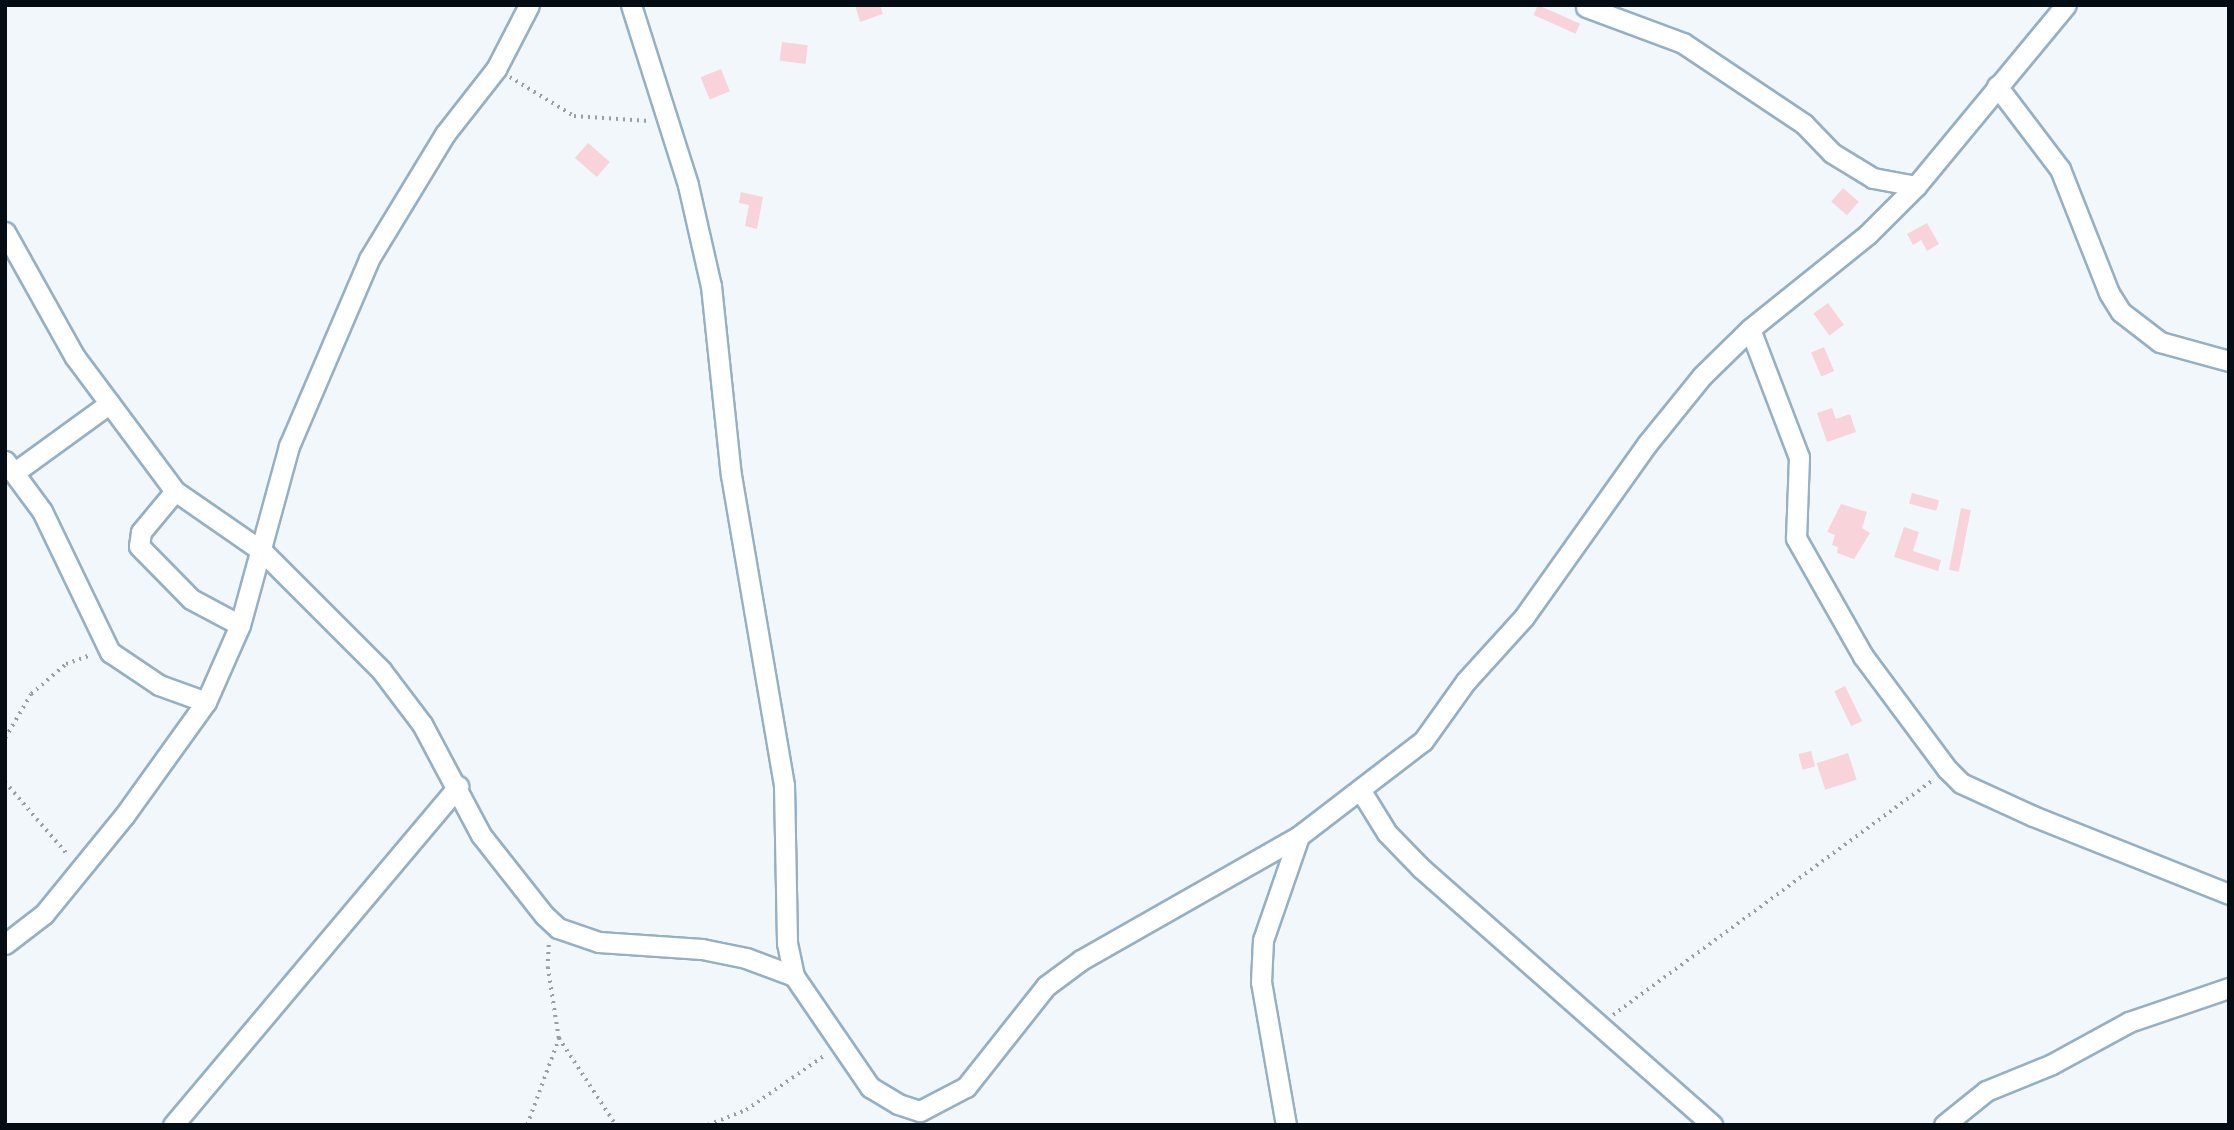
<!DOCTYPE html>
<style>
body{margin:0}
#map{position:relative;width:2234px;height:1130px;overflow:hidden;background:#f2f7fb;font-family:"Varela Round",sans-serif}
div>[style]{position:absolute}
.building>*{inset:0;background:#f8d4da;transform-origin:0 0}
.path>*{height:3.5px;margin-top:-1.75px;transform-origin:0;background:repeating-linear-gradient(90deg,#989fa4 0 2px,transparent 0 7px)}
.roads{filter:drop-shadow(2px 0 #95b0c4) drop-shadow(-2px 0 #95b0c4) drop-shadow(0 2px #95b0c4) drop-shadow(0 -2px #95b0c4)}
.minor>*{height:19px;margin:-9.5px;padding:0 9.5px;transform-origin:9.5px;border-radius:9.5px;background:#fff}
span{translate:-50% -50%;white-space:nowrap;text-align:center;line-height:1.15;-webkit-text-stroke:6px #fff;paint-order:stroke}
.frame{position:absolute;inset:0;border:7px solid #050d14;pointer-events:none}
</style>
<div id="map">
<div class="building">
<div style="clip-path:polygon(855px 5px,880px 5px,883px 14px,860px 22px)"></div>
<div style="left:1538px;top:5px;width:46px;height:11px;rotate:24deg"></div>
<div style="left:782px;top:42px;width:26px;height:19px;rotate:7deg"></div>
<div style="left:721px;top:69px;width:24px;height:22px;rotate:68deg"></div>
<div style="left:588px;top:143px;width:29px;height:20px;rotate:41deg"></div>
<div style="left:1843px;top:188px;width:21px;height:18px;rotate:41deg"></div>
<div style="clip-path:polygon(741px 192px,763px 197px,757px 229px,745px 226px,749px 205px,739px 203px)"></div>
<div style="clip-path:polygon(1927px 223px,1939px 244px,1927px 251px,1921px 240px,1913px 245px,1907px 234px)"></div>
<div style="left:1828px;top:303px;width:27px;height:18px;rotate:54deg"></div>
<div style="left:1824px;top:347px;width:26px;height:14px;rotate:67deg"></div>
<div style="clip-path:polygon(1832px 408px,1836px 419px,1850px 414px,1856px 432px,1827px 442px,1817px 413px)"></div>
<div style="left:1912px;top:493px;width:28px;height:11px;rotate:15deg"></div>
<div style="clip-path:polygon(1841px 504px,1867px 512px,1862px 528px,1870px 533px,1854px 559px,1837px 553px,1838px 547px,1832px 545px,1835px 535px,1827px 532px)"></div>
<div style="left:1961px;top:508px;width:10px;height:63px;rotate:11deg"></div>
<div style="clip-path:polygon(1904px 527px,1919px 532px,1913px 551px,1941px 560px,1938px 571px,1894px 557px)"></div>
<div style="left:1845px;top:686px;width:39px;height:12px;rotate:64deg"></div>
<div style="left:1811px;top:751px;width:16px;height:13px;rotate:75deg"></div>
<div style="left:1848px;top:753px;width:28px;height:33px;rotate:72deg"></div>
</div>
<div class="path">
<div style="left:510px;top:77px;width:75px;rotate:31.4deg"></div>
<div style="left:574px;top:116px;width:75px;rotate:3.8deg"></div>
<div style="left:5px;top:738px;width:51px;rotate:-59.4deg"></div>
<div style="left:31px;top:694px;width:46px;rotate:-40.6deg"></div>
<div style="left:66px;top:664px;width:27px;rotate:-20deg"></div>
<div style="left:5px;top:782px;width:96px;rotate:49.2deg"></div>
<div style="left:549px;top:945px;width:22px;rotate:93deg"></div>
<div style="left:548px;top:967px;width:72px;rotate:81.2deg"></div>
<div style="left:559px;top:1038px;width:104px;rotate:56.8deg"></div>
<div style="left:1613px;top:1015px;width:398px;rotate:-36.3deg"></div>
<div style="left:527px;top:1125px;width:93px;rotate:-69.8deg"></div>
<div style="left:708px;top:1125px;width:41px;rotate:-21.5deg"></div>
<div style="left:746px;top:1110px;width:96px;rotate:-34.8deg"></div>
</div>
<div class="roads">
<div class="minor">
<div style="left:631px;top:5px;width:189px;rotate:72.4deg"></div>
<div style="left:688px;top:185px;width:104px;rotate:77.2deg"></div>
<div style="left:711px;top:286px;width:190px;rotate:84deg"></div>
<div style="left:731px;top:475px;width:314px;rotate:80.3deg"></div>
<div style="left:784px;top:785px;width:158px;rotate:88.9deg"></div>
<div style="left:787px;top:943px;width:34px;rotate:78deg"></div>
<div style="left:1586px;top:7px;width:103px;rotate:20.4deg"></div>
<div style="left:1683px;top:43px;width:146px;rotate:33.8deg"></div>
<div style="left:1804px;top:124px;width:40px;rotate:46deg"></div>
<div style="left:1832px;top:153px;width:48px;rotate:31.4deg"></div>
<div style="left:1873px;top:178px;width:44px;rotate:10.5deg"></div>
<div style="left:1997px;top:86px;width:104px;rotate:52.8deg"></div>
<div style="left:2060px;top:169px;width:133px;rotate:68.4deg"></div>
<div style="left:2109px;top:293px;width:22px;rotate:58deg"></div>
<div style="left:2121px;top:312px;width:49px;rotate:37.6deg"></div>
<div style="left:2160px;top:342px;width:72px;rotate:15.4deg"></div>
<div style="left:5px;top:232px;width:143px;rotate:60.8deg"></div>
<div style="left:75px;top:357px;width:167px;rotate:53.3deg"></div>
<div style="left:175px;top:491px;width:107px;rotate:34.7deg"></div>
<div style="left:263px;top:552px;width:167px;rotate:45deg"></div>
<div style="left:381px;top:670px;width:68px;rotate:52.8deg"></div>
<div style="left:422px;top:724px;width:126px;rotate:62deg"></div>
<div style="left:481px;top:835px;width:102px;rotate:51.8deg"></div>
<div style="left:544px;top:915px;width:19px;rotate:43deg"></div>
<div style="left:558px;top:928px;width:43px;rotate:18.9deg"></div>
<div style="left:599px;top:942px;width:103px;rotate:3.9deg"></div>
<div style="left:702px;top:949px;width:45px;rotate:11.6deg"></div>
<div style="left:746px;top:958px;width:51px;rotate:20.6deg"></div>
<div style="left:794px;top:976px;width:135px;rotate:55.6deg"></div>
<div style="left:870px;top:1087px;width:33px;rotate:31deg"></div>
<div style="left:898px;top:1104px;width:23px;rotate:18deg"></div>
<div style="left:920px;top:1111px;width:52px;rotate:-27.6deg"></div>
<div style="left:966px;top:1087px;width:129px;rotate:-51.6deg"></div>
<div style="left:1046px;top:986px;width:44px;rotate:-36.6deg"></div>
<div style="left:1081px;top:960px;width:251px;rotate:-29.6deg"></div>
<div style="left:1299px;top:836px;width:156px;rotate:-37.5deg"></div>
<div style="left:1423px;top:741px;width:74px;rotate:-54.4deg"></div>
<div style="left:1466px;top:681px;width:86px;rotate:-47.8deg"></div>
<div style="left:1524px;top:617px;width:212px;rotate:-54.6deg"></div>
<div style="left:1647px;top:444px;width:87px;rotate:-51deg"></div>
<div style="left:1702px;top:376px;width:67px;rotate:-44.4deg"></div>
<div style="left:1750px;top:329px;width:151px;rotate:-38.8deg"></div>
<div style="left:1868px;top:234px;width:68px;rotate:-45deg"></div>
<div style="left:1916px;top:186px;width:235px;rotate:-50.4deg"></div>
<div style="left:1750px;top:329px;width:137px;rotate:69.1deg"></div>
<div style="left:1799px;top:457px;width:81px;rotate:92.1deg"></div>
<div style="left:1796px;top:538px;width:136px;rotate:60.4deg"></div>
<div style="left:1863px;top:656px;width:141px;rotate:53.4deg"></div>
<div style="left:1947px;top:769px;width:20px;rotate:45deg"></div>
<div style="left:1961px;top:783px;width:79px;rotate:24.6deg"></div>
<div style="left:2033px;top:816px;width:211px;rotate:21.7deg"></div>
<div style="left:5px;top:461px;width:62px;rotate:53.5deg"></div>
<div style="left:42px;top:511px;width:157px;rotate:64.3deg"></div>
<div style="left:110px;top:652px;width:59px;rotate:34deg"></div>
<div style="left:159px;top:685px;width:50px;rotate:19.9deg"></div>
<div style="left:15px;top:472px;width:117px;rotate:-36deg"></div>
<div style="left:175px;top:491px;width:53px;rotate:129.7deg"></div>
<div style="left:141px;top:532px;width:14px;rotate:98deg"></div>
<div style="left:139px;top:546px;width:74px;rotate:45.5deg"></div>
<div style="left:191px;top:599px;width:55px;rotate:28deg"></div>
<div style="left:1361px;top:791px;width:49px;rotate:58.2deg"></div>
<div style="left:1387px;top:833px;width:50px;rotate:45.8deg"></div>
<div style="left:1422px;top:869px;width:387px;rotate:41.4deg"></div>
<div style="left:5px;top:944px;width:49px;rotate:-37.6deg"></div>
<div style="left:44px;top:914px;width:127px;rotate:-50.8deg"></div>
<div style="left:124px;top:816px;width:140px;rotate:-54.3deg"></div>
<div style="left:206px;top:702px;width:84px;rotate:-66.2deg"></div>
<div style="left:240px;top:625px;width:186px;rotate:-74.7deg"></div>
<div style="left:289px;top:446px;width:203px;rotate:-66.8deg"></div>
<div style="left:369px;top:259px;width:146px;rotate:-58.7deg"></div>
<div style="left:445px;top:134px;width:83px;rotate:-51.9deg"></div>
<div style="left:496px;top:69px;width:72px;rotate:-62.7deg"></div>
<div style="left:173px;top:1125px;width:443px;rotate:-49.9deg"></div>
<div style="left:1286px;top:1125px;width:145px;rotate:-99.9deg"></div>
<div style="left:1261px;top:982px;width:42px;rotate:-87.3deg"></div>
<div style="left:1263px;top:940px;width:110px;rotate:-70.9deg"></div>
<div style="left:1944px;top:1125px;width:54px;rotate:-39deg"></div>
<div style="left:1986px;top:1091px;width:71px;rotate:-22.2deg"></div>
<div style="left:2052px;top:1064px;width:88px;rotate:-28.6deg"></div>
<div style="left:2129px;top:1022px;width:106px;rotate:-18.8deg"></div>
</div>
</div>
<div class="frame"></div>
</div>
